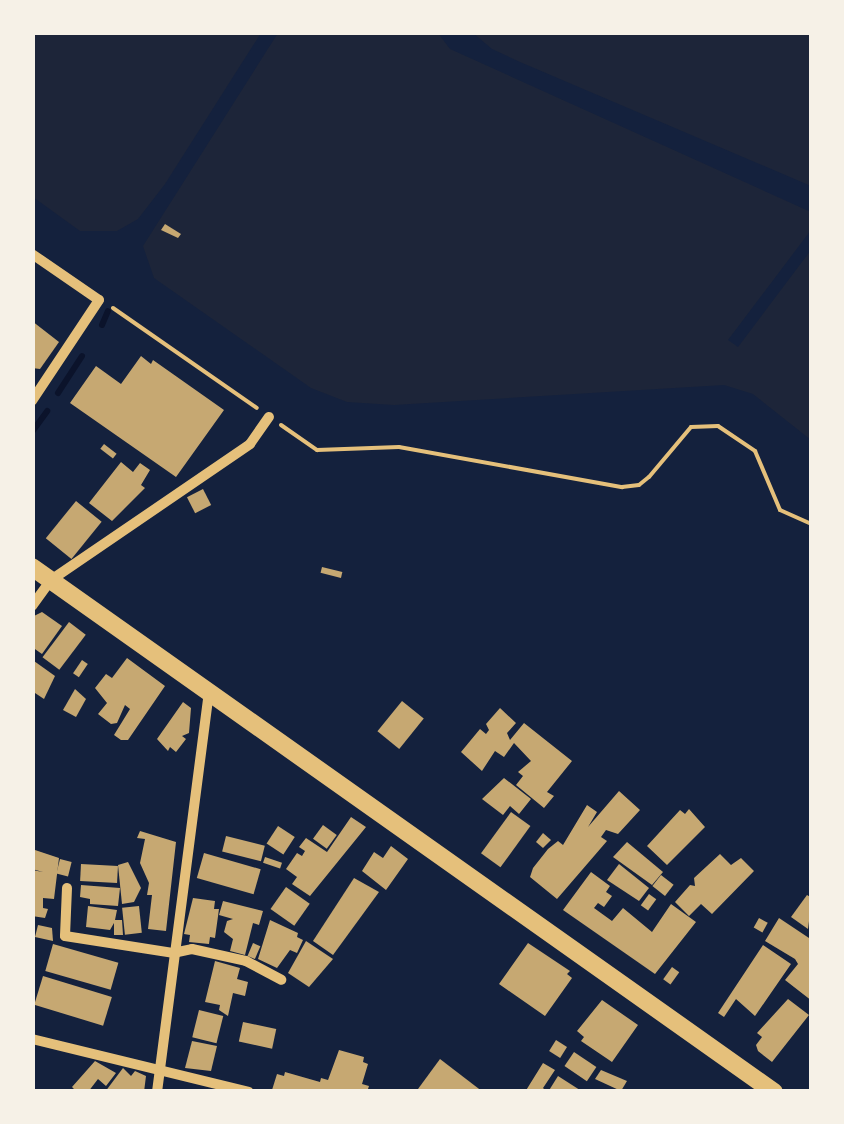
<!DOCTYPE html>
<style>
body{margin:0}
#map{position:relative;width:844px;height:1124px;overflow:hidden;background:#14213d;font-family:"Nunito Sans",sans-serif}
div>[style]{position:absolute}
.green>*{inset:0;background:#1d2539}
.stream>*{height:6px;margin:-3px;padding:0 3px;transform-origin:3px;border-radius:3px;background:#0b132b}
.building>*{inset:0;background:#c6a872;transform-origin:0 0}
.path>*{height:4px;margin:-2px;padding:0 2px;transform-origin:2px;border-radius:2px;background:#e5c07b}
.minor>*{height:10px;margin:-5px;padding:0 5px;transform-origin:5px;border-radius:5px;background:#e5c07b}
.primary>*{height:18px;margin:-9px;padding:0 9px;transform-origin:9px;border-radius:9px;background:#e5c07b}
span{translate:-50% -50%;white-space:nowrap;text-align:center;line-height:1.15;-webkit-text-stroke:10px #f6f1e7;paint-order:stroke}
.frame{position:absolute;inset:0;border:35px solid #f6f1e7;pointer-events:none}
</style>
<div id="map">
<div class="green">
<div style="clip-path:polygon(33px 32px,261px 32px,261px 33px,165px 184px,138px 219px,117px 231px,80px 231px,33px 197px)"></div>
<div style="clip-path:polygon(278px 33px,438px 33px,450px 49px,811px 212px,811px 230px,728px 340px,738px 347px,811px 250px,811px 440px,753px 394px,724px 385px,394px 405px,347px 402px,311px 388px,154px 278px,143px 246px)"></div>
<div style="clip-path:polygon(473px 33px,811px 33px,811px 186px,520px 62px,492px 49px)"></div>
</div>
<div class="stream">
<div style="left:102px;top:325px;width:15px;rotate:-67deg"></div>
<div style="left:58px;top:393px;width:44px;rotate:-57deg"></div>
<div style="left:32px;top:432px;width:26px;rotate:-54deg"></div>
</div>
<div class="building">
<div style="clip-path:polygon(165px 224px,181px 234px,178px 238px,161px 230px)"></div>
<div style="clip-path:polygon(32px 321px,59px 342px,40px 369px,32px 368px)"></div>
<div style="clip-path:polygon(141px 356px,151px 364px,153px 360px,224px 410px,176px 477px,70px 403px,96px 366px,121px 384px)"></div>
<div style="left:104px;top:444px;width:16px;height:6px;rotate:38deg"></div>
<div style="clip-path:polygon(121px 462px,133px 472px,140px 463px,150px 470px,141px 485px,145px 488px,112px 521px,89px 503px)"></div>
<div style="left:203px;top:489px;width:18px;height:18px;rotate:63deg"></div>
<div style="left:76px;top:501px;width:33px;height:48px;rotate:39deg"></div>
<div style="left:322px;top:567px;width:21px;height:6px;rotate:14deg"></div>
<div style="clip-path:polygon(42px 612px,62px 626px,42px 654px,32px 647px,32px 617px)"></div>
<div style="left:69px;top:622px;width:21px;height:44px;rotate:37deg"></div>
<div style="clip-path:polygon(127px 658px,165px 686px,128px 740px,121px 740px,114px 735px,130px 709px,125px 705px,117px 723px,111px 724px,98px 714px,107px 703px,95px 688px,106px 674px,112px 678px)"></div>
<div style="left:82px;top:660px;width:7px;height:16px;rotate:34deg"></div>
<div style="clip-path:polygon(34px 661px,55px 676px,44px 699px,32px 691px)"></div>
<div style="clip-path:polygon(75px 689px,86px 699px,76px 717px,63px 710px)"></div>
<div style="left:402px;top:701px;width:28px;height:39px;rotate:39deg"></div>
<div style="clip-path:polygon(183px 702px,191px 708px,189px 733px,182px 736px,186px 739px,176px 752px,170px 747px,168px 751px,157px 739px)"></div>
<div style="clip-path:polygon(500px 708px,516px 723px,507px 733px,510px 740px,524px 723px,572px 761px,547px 792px,554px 796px,544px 808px,516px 785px,523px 776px,518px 772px,531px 761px,514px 743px,504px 757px,495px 751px,482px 771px,461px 752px,480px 729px,486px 734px,489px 730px,486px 724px)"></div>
<div style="clip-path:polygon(504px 778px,531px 799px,519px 814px,510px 806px,503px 815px,482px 799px)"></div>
<div style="clip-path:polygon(619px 791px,640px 810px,618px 834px,606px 830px,601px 837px,607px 841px,557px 899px,530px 877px,533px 868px,548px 849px,558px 841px,563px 845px,587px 805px,597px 812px,588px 827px)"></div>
<div style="clip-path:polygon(689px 809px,705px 827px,667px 865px,647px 846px,680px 810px,685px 814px)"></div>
<div style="left:511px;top:812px;width:24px;height:51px;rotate:36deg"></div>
<div style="clip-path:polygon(351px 817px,366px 827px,310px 896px,292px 884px,297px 877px,286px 869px,297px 853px,302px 856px,305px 851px,299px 847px,306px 838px,327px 852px)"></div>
<div style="left:323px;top:825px;width:17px;height:17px;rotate:36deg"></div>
<div style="left:278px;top:826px;width:20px;height:21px;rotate:33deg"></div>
<div style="clip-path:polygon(140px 831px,176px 842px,166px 931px,148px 929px,152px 895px,147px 895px,149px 883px,140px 863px,145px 839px,137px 838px)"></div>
<div style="clip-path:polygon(543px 833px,551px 840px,543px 848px,536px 842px)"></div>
<div style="left:226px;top:836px;width:40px;height:16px;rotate:14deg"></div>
<div style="clip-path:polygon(627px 842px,663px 872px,652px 885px,613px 857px)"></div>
<div style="clip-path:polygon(391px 846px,408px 859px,386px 890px,362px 871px,374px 852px,383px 858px)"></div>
<div style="clip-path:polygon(32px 849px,59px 858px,54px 899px,43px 898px,43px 908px,48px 909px,45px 918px,32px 916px,32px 870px,43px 872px,32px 869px)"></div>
<div style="left:204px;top:853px;width:59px;height:26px;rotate:16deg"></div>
<div style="clip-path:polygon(720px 854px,731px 865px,741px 858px,754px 871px,712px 914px,701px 904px,689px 916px,675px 902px,690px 885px,695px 886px,694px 878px)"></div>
<div style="left:265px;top:857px;width:18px;height:6px;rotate:19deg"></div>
<div style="left:60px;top:859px;width:12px;height:15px;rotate:14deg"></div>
<div style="clip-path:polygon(128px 862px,141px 888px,134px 902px,122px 904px,118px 865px)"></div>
<div style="left:81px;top:864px;width:37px;height:17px;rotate:3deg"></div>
<div style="clip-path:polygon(619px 864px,649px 888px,639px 901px,607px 880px)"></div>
<div style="clip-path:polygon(591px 872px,610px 886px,606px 892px,612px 896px,604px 907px,598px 903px,594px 908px,612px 921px,623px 908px,652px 932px,671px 904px,696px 922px,655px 974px,563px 910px)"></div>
<div style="left:661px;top:875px;width:16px;height:14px;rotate:38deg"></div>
<div style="clip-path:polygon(354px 878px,379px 892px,333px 955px,313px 941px)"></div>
<div style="clip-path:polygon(81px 885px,120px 888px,118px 906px,90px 904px,90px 899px,80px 897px)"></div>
<div style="left:286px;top:887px;width:29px;height:27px;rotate:35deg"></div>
<div style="left:649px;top:894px;width:9px;height:14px;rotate:36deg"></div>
<div style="clip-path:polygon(807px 895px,812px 898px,808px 929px,791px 917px)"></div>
<div style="clip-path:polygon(193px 898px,215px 901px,214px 909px,219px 909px,215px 938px,210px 937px,209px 944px,189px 942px,190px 935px,184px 934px)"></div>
<div style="clip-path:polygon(223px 901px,263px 911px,259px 925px,253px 923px,245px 955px,230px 951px,233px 939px,224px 932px,227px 921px,233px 919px,219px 915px)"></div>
<div style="clip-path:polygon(88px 906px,117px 910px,115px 920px,122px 920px,123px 935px,114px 935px,114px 923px,110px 930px,86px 927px)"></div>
<div style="left:139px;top:906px;width:27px;height:17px;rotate:84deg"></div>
<div style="left:759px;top:918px;width:10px;height:11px;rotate:29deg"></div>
<div style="clip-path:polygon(779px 918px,812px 940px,812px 1001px,785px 980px,798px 964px,795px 959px,765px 941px)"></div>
<div style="clip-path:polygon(270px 920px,298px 933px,297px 937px,303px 940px,297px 953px,290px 950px,277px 968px,258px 959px)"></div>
<div style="clip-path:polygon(38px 925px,52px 928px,53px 941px,35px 937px)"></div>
<div style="clip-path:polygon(306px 941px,333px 959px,309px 987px,288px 973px)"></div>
<div style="left:253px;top:943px;width:8px;height:14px;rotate:23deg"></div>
<div style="clip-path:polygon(528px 943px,570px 971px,567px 974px,572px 978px,545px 1016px,499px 984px)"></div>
<div style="left:53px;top:944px;width:68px;height:28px;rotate:16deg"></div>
<div style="clip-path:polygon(763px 945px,791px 964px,755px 1016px,736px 999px,724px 1017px,718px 1013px)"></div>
<div style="clip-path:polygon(215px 961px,240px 968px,237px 979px,248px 982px,245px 996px,233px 993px,228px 1016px,219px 1010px,220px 1005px,205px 1002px)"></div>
<div style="left:672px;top:967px;width:9px;height:15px;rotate:36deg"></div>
<div style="left:43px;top:976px;width:72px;height:30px;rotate:17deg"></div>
<div style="clip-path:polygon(788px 999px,809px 1015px,772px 1062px,758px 1051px,756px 1045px,762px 1037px,757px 1033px)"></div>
<div style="clip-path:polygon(602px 1000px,638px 1025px,612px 1062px,581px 1041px,584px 1037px,577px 1031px)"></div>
<div style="left:199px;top:1010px;width:25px;height:28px;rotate:14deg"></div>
<div style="left:243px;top:1022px;width:34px;height:20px;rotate:12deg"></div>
<div style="left:556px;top:1040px;width:13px;height:13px;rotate:32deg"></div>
<div style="clip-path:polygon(192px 1041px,217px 1046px,211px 1071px,185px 1068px)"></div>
<div style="clip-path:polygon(339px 1050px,364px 1057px,363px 1062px,368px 1064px,362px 1084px,369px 1086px,367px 1092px,272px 1090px,277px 1074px,284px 1076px,285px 1072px,320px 1082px,321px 1078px,328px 1080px)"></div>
<div style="left:574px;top:1052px;width:27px;height:17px;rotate:34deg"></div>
<div style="clip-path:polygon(440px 1059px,483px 1092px,422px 1092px,418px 1089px)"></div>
<div style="clip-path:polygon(95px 1061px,116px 1073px,106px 1086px,98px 1079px,88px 1092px,77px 1092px,72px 1087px)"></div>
<div style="clip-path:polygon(543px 1063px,555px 1070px,543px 1088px,547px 1092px,525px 1092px)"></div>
<div style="clip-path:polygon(123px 1068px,131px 1076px,135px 1071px,146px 1076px,144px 1092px,105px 1092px)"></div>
<div style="clip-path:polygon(601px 1070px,627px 1081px,621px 1091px,595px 1079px)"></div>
<div style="clip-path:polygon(558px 1076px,583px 1092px,548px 1092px)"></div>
</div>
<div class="path">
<div style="left:113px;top:308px;width:175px;rotate:34.8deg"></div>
<div style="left:281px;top:425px;width:44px;rotate:34.8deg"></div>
<div style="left:317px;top:450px;width:82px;rotate:-2.1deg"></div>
<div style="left:399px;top:447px;width:227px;rotate:10.2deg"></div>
<div style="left:622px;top:487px;width:17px;rotate:-7deg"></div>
<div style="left:639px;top:485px;width:13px;rotate:-39deg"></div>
<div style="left:649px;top:477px;width:65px;rotate:-50deg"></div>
<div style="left:691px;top:427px;width:27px;rotate:-2deg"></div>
<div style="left:718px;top:426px;width:45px;rotate:34deg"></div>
<div style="left:755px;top:451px;width:64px;rotate:67deg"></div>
<div style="left:780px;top:510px;width:35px;rotate:24deg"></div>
</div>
<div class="minor">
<div style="left:32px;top:254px;width:81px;rotate:34.5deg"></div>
<div style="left:99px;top:300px;width:121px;rotate:123.6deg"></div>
<div style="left:32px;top:606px;width:32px;rotate:-54deg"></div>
<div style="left:51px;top:580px;width:241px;rotate:-34.3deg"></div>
<div style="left:250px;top:444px;width:33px;rotate:-55deg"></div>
<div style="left:67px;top:888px;width:48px;rotate:92.4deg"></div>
<div style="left:65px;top:936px;width:109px;rotate:8.9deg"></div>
<div style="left:173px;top:953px;width:19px;rotate:-12deg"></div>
<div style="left:192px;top:949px;width:55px;rotate:12.5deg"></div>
<div style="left:246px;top:961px;width:40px;rotate:28deg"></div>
<div style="left:32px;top:1039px;width:223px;rotate:13.7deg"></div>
<div style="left:157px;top:1092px;width:403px;rotate:-82.6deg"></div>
</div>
<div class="primary">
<div style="left:32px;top:567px;width:909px;rotate:35.28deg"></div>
</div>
<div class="frame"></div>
</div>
